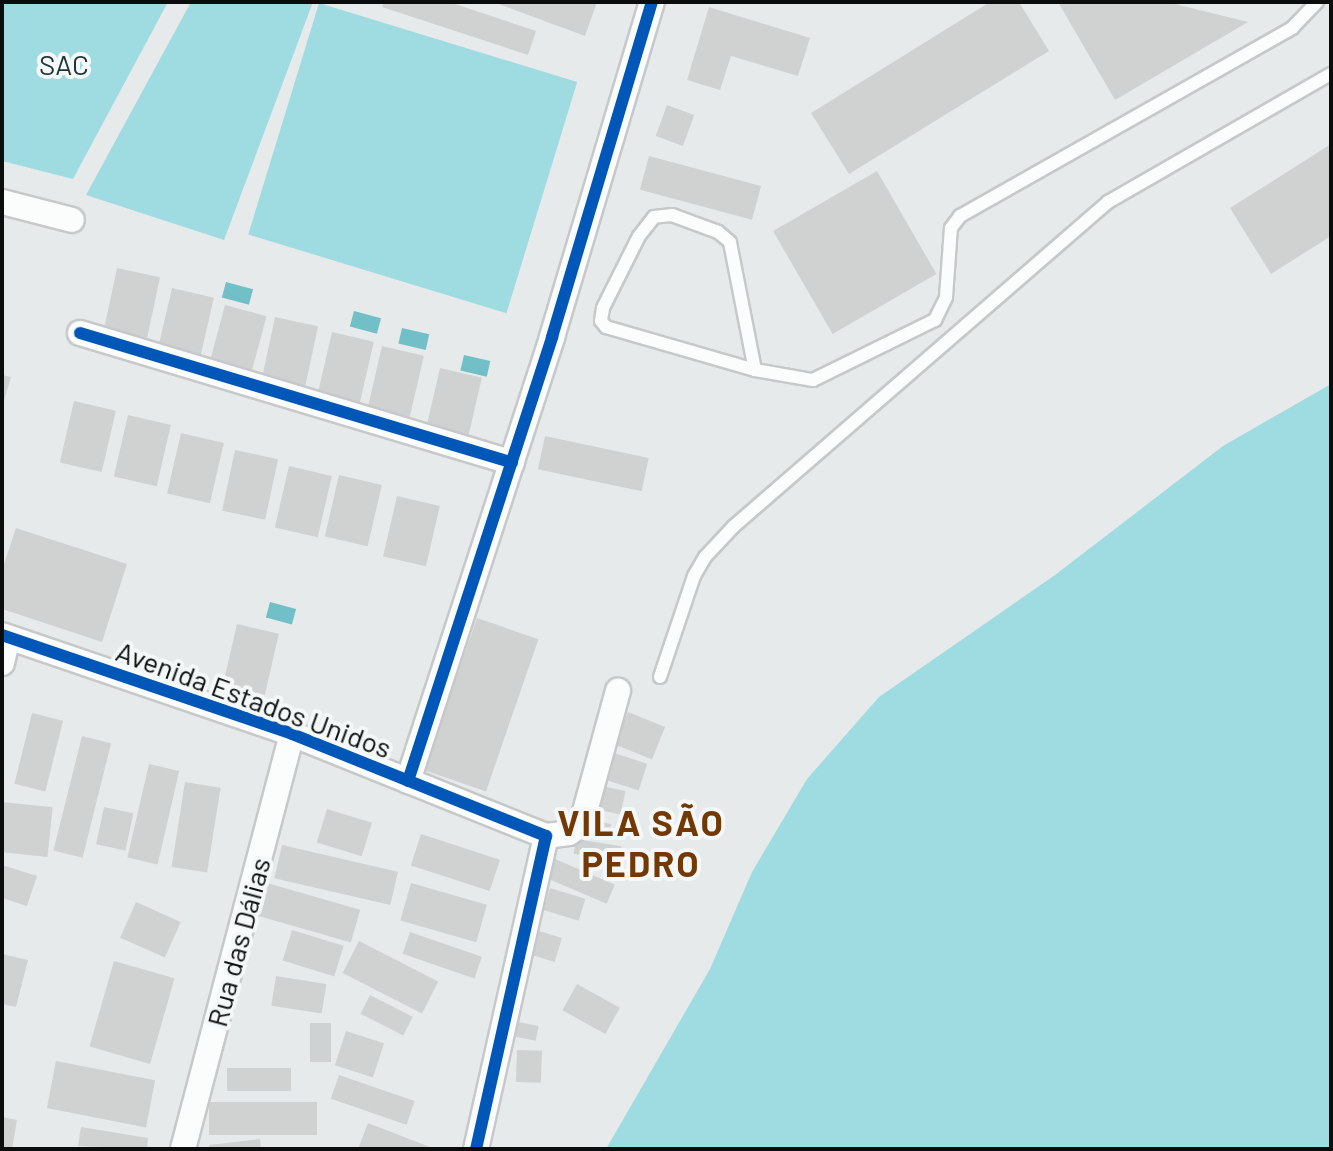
<!DOCTYPE html>
<meta charset="utf-8">
<style>
body{margin:0}
#map{position:relative;width:1333px;height:1151px;overflow:hidden;background:#e7eaeb;font-family:Barlow,sans-serif}
div>[style]{position:absolute}
.green>*{inset:0;background:#9fdce1;transform-origin:0 0}
.water>*{inset:0;background:#71c0c7;transform-origin:0 0}
.building>*{inset:0;background:#d0d2d2;transform-origin:0 0}
.roads{filter:drop-shadow(2px 0 #c6c8c9) drop-shadow(-2px 0 #c6c8c9) drop-shadow(0 2px #c6c8c9) drop-shadow(0 -2px #c6c8c9)}
.service>*{height:12px;margin:-6px;padding:0 6px;transform-origin:6px;border-radius:6px;background:#fbfcfc}
.minor>*{height:24px;margin:-12px;padding:0 12px;transform-origin:12px;border-radius:12px;background:#fbfcfc}
.cycleway>*{height:12px;margin:-6px;padding:0 6px;transform-origin:6px;border-radius:6px;background:#0057b8}
span{translate:-50% -50%;white-space:nowrap;text-align:center;line-height:1.15;-webkit-text-stroke:8px #f4f8f9;paint-order:stroke}
.park-label{font-size:28px;color:#1b3436}
.street-label{font-size:28px;color:#0b0d0d}
.district-label{font-size:36px;color:#733904;font-weight:700;letter-spacing:2px}
.frame{position:absolute;inset:0;border:4px solid #0b0d0d;pointer-events:none}
</style>
<div id="map">
<div class="green">
<div style="clip-path:polygon(2px 2px,168px 2px,73px 179px,2px 161px)"></div>
<div style="clip-path:polygon(191px 2px,313px 2px,224px 240px,86px 195px)"></div>
<div style="left:319px;top:3px;width:270px;height:242px;rotate:17deg"></div>
<div style="clip-path:polygon(1331px 384px,1331px 1149px,606px 1149px,710px 969px,752px 872px,807px 779px,879px 697px,1055px 575px,1223px 446px)"></div>
</div>
<div class="water">
<div style="left:226px;top:282px;width:28px;height:16px;rotate:15deg"></div>
<div style="left:354px;top:311px;width:28px;height:16px;rotate:15deg"></div>
<div style="left:402px;top:328px;width:28px;height:16px;rotate:13deg"></div>
<div style="left:464px;top:355px;width:27px;height:16px;rotate:13deg"></div>
<div style="left:270px;top:602px;width:27px;height:16px;rotate:15deg"></div>
</div>
<div class="building">
<div style="clip-path:polygon(384px 2px,449px 2px,536px 31px,528px 55px,382px 7px)"></div>
<div style="clip-path:polygon(493px 2px,597px 2px,585px 36px)"></div>
<div style="clip-path:polygon(990px 2px,1019px 2px,1049px 51px,849px 174px,811px 113px)"></div>
<div style="clip-path:polygon(1058px 2px,1167px 2px,1248px 22px,1115px 100px)"></div>
<div style="clip-path:polygon(709px 7px,810px 38px,798px 76px,731px 56px,720px 90px,687px 80px)"></div>
<div style="left:667px;top:105px;width:29px;height:33px;rotate:20deg"></div>
<div style="clip-path:polygon(1331px 144px,1331px 236px,1271px 274px,1230px 208px)"></div>
<div style="left:649px;top:156px;width:116px;height:35px;rotate:15deg"></div>
<div style="left:877px;top:171px;width:119px;height:120px;rotate:60deg"></div>
<div style="left:117px;top:268px;width:44px;height:62px;rotate:12deg"></div>
<div style="left:172px;top:288px;width:43px;height:63px;rotate:13deg"></div>
<div style="left:225px;top:305px;width:43px;height:63px;rotate:15deg"></div>
<div style="left:275px;top:317px;width:44px;height:62px;rotate:12deg"></div>
<div style="left:332px;top:332px;width:43px;height:63px;rotate:13deg"></div>
<div style="left:382px;top:346px;width:43px;height:63px;rotate:13deg"></div>
<div style="left:440px;top:368px;width:43px;height:62px;rotate:13deg"></div>
<div style="clip-path:polygon(2px 375px,11px 377px,3px 404px,2px 404px)"></div>
<div style="left:74px;top:401px;width:43px;height:63px;rotate:13deg"></div>
<div style="left:128px;top:415px;width:44px;height:63px;rotate:13deg"></div>
<div style="left:181px;top:433px;width:44px;height:62px;rotate:13deg"></div>
<div style="left:545px;top:436px;width:106px;height:34px;rotate:12deg"></div>
<div style="left:235px;top:450px;width:44px;height:62px;rotate:12deg"></div>
<div style="left:289px;top:466px;width:44px;height:63px;rotate:13deg"></div>
<div style="left:339px;top:475px;width:44px;height:63px;rotate:13deg"></div>
<div style="left:397px;top:496px;width:44px;height:62px;rotate:13deg"></div>
<div style="clip-path:polygon(16px 528px,127px 564px,102px 642px,2px 609px,2px 570px)"></div>
<div style="left:477px;top:618px;width:65px;height:161px;rotate:19deg"></div>
<div style="left:237px;top:624px;width:43px;height:63px;rotate:13deg"></div>
<div style="left:628px;top:712px;width:40px;height:35px;rotate:22deg"></div>
<div style="left:32px;top:713px;width:32px;height:73px;rotate:14deg"></div>
<div style="left:82px;top:736px;width:30px;height:118px;rotate:14deg"></div>
<div style="left:614px;top:753px;width:35px;height:28px;rotate:18deg"></div>
<div style="left:149px;top:764px;width:31px;height:96px;rotate:13deg"></div>
<div style="left:185px;top:782px;width:36px;height:86px;rotate:9deg"></div>
<div style="left:602px;top:786px;width:24px;height:24px;rotate:12deg"></div>
<div style="left:2px;top:802px;width:51px;height:50px;rotate:6deg"></div>
<div style="left:104px;top:807px;width:30px;height:38px;rotate:12deg"></div>
<div style="left:327px;top:809px;width:47px;height:35px;rotate:17deg"></div>
<div style="left:592px;top:819px;width:20px;height:12px;rotate:15deg"></div>
<div style="left:421px;top:834px;width:83px;height:33px;rotate:18deg"></div>
<div style="left:576px;top:839px;width:46px;height:15px;rotate:9deg"></div>
<div style="left:282px;top:845px;width:119px;height:34px;rotate:13deg"></div>
<div style="left:555px;top:859px;width:65px;height:21px;rotate:23deg"></div>
<div style="clip-path:polygon(2px 865px,37px 876px,27px 906px,2px 898px)"></div>
<div style="left:267px;top:883px;width:97px;height:34px;rotate:16deg"></div>
<div style="left:411px;top:883px;width:79px;height:39px;rotate:16deg"></div>
<div style="left:550px;top:888px;width:37px;height:23px;rotate:17deg"></div>
<div style="left:136px;top:902px;width:49px;height:39px;rotate:24deg"></div>
<div style="left:292px;top:930px;width:54px;height:32px;rotate:17deg"></div>
<div style="left:539px;top:931px;width:24px;height:25px;rotate:17deg"></div>
<div style="left:410px;top:932px;width:76px;height:23px;rotate:19deg"></div>
<div style="left:359px;top:941px;width:89px;height:36px;rotate:27deg"></div>
<div style="clip-path:polygon(2px 954px,28px 960px,16px 1007px,2px 1004px)"></div>
<div style="left:114px;top:961px;width:63px;height:89px;rotate:16deg"></div>
<div style="left:276px;top:976px;width:51px;height:30px;rotate:9deg"></div>
<div style="left:577px;top:984px;width:49px;height:30px;rotate:29deg"></div>
<div style="left:370px;top:995px;width:48px;height:21px;rotate:27deg"></div>
<div style="left:518px;top:1022px;width:21px;height:15px;rotate:11deg"></div>
<div style="left:310px;top:1023px;width:21px;height:39px"></div>
<div style="left:346px;top:1031px;width:40px;height:36px;rotate:18deg"></div>
<div style="left:517px;top:1050px;width:25px;height:32px;rotate:2deg"></div>
<div style="left:56px;top:1061px;width:101px;height:48px;rotate:11deg"></div>
<div style="left:227px;top:1068px;width:64px;height:23px"></div>
<div style="left:339px;top:1075px;width:80px;height:25px;rotate:19deg"></div>
<div style="left:317px;top:1102px;width:33px;height:108px;rotate:90deg"></div>
<div style="clip-path:polygon(2px 1117px,17px 1120px,12px 1149px,2px 1149px)"></div>
<div style="clip-path:polygon(368px 1123px,435px 1149px,358px 1149px)"></div>
<div style="clip-path:polygon(81px 1127px,148px 1138px,147px 1149px,78px 1146px)"></div>
<div style="clip-path:polygon(260px 1139px,261px 1149px,210px 1149px,209px 1145px)"></div>
</div>
<div class="roads">
<div class="service">
<div style="left:755px;top:370px;width:130px;rotate:-101.1deg"></div>
<div style="left:730px;top:242px;width:16px;rotate:-140deg"></div>
<div style="left:718px;top:232px;width:49px;rotate:-159.7deg"></div>
<div style="left:672px;top:215px;width:18px;rotate:174deg"></div>
<div style="left:654px;top:217px;width:24px;rotate:128deg"></div>
<div style="left:639px;top:236px;width:80px;rotate:116.6deg"></div>
<div style="left:603px;top:308px;width:13px;rotate:99deg"></div>
<div style="left:601px;top:321px;width:8px;rotate:50deg"></div>
<div style="left:606px;top:327px;width:155px;rotate:16.1deg"></div>
<div style="left:755px;top:370px;width:59px;rotate:9.8deg"></div>
<div style="left:813px;top:380px;width:136px;rotate:-26.2deg"></div>
<div style="left:935px;top:320px;width:25px;rotate:-64deg"></div>
<div style="left:946px;top:297px;width:69px;rotate:-85.9deg"></div>
<div style="left:951px;top:228px;width:15px;rotate:-53deg"></div>
<div style="left:960px;top:216px;width:382px;rotate:-29.5deg"></div>
<div style="left:1292px;top:28px;width:36px;rotate:-46deg"></div>
<div style="left:660px;top:677px;width:107px;rotate:-71.4deg"></div>
<div style="left:694px;top:576px;width:22px;rotate:-60deg"></div>
<div style="left:705px;top:557px;width:42px;rotate:-46.9deg"></div>
<div style="left:734px;top:526px;width:495px;rotate:-40.9deg"></div>
<div style="left:1108px;top:202px;width:257px;rotate:-29.9deg"></div>
</div>
<div class="minor">
<div style="left:2px;top:202px;width:72px;rotate:14.4deg"></div>
<div style="left:80px;top:333px;width:451px;rotate:16.7deg"></div>
<div style="left:2px;top:635px;width:306px;rotate:18.8deg"></div>
<div style="left:292px;top:734px;width:274px;rotate:21.9deg"></div>
<div style="left:546px;top:836px;width:321px;rotate:102.6deg"></div>
<div style="left:2px;top:663px;width:26px;rotate:-77deg"></div>
<div style="left:408px;top:781px;width:467px;rotate:-72deg"></div>
<div style="left:552px;top:337px;width:350px;rotate:-73.4deg"></div>
<div style="left:546px;top:836px;width:23px;rotate:-7deg"></div>
<div style="left:569px;top:833px;width:12px;rotate:-35deg"></div>
<div style="left:579px;top:826px;width:12px;rotate:-66deg"></div>
<div style="left:584px;top:815px;width:129px;rotate:-74.7deg"></div>
<div style="left:183px;top:1149px;width:429px;rotate:-75.3deg"></div>
</div>
</div>
<div class="cycleway">
<div style="left:80px;top:333px;width:451px;rotate:16.7deg"></div>
<div style="left:2px;top:635px;width:306px;rotate:18.8deg"></div>
<div style="left:292px;top:734px;width:274px;rotate:21.9deg"></div>
<div style="left:546px;top:836px;width:321px;rotate:102.6deg"></div>
<div style="left:408px;top:781px;width:467px;rotate:-72deg"></div>
<div style="left:552px;top:337px;width:350px;rotate:-73.4deg"></div>
</div>
<div class="park-label">
<span style="left:64px;top:64px">SAC</span>
</div>
<div class="street-label">
<span style="left:254px;top:699px;rotate:20deg">Avenida Estados Unidos</span>
<span style="left:238px;top:942px;rotate:-75deg">Rua das Dálias</span>
</div>
<div class="district-label">
<span style="left:641px;top:842px">VILA SÃO<br>PEDRO</span>
</div>
<div class="frame"></div>
</div>
